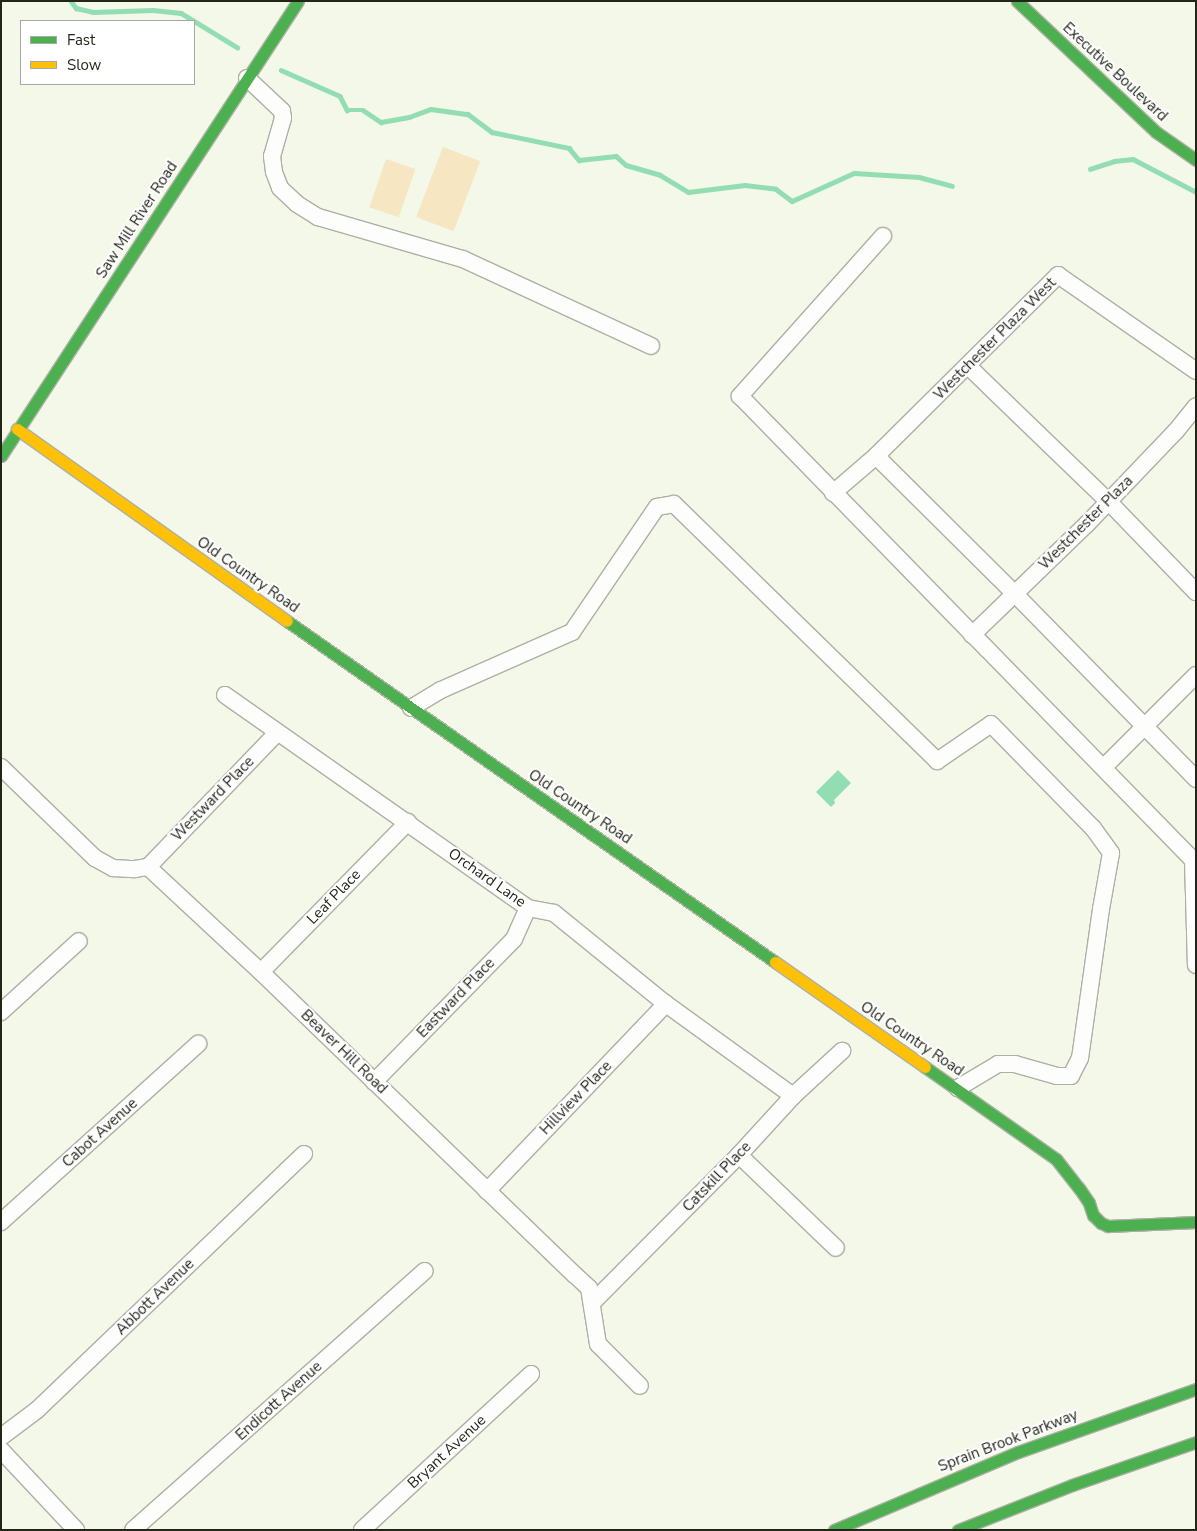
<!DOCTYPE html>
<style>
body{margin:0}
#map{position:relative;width:1197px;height:1531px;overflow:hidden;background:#f3f8e9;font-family:"Nunito Sans",sans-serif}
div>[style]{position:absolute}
.green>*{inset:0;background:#f6e6c2;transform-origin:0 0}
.water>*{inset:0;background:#93ddb2}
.stream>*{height:4.5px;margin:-2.25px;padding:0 2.25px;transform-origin:2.25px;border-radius:2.25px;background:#93ddb2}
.roads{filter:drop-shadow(1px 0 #adb0a4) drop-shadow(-1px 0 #adb0a4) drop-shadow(0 1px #adb0a4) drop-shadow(0 -1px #adb0a4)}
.street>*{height:16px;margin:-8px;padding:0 8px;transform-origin:8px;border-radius:8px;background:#fdfefc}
.fast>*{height:11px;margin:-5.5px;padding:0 5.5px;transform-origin:5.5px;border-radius:5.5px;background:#4caf50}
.slow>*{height:11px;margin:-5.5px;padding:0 5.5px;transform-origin:5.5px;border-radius:5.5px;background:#ffc107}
span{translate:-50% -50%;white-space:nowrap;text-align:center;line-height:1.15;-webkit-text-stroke:4px #fff;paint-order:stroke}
.street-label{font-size:15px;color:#222518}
.frame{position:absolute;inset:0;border:2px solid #222518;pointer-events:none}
.legend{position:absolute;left:20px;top:20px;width:175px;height:65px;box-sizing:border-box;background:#fff;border:1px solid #a7a8a3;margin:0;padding:6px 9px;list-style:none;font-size:15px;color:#222518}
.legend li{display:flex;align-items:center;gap:10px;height:25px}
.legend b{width:25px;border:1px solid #a7a8a3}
</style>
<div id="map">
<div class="green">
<div style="left:443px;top:147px;width:40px;height:75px;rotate:21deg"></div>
<div style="left:386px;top:159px;width:31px;height:51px;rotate:19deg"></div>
</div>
<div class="water">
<div style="clip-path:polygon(838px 770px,851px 783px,834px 800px,835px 803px,831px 807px,816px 792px)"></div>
</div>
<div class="stream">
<div style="left:71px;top:1px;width:9px;rotate:54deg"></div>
<div style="left:76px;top:8px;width:17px;rotate:13deg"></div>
<div style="left:93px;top:12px;width:60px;rotate:-1.9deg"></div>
<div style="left:153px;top:10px;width:28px;rotate:6deg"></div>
<div style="left:181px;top:13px;width:66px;rotate:31.3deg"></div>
<div style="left:281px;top:70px;width:64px;rotate:23.8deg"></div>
<div style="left:340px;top:96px;width:16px;rotate:63deg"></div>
<div style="left:347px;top:110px;width:16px"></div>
<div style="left:363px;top:110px;width:22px;rotate:34deg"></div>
<div style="left:381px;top:122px;width:28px;rotate:-10deg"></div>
<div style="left:409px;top:117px;width:23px;rotate:-20deg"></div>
<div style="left:431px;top:109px;width:37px;rotate:8deg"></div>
<div style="left:468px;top:114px;width:30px;rotate:37deg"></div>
<div style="left:492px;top:132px;width:79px;rotate:11.7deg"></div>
<div style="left:569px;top:148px;width:16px;rotate:50deg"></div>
<div style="left:579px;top:160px;width:37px;rotate:-6deg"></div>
<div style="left:616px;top:156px;width:13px;rotate:42deg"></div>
<div style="left:626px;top:165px;width:35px;rotate:16deg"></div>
<div style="left:660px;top:175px;width:33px;rotate:31deg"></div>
<div style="left:688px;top:192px;width:57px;rotate:-7deg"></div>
<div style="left:745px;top:185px;width:31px;rotate:7deg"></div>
<div style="left:776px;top:189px;width:20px;rotate:37deg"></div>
<div style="left:792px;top:201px;width:68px;rotate:-24.3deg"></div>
<div style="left:854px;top:173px;width:65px;rotate:3.5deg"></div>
<div style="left:919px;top:177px;width:34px;rotate:15deg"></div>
<div style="left:1090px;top:169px;width:25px;rotate:-18deg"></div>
<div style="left:1114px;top:161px;width:19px;rotate:-6deg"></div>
<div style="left:1133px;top:159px;width:71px;rotate:27.6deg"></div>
</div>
<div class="roads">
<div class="street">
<div style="left:247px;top:78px;width:48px;rotate:43.3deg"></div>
<div style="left:282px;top:111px;width:7px;rotate:82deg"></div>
<div style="left:283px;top:118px;width:40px;rotate:106deg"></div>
<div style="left:272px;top:156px;width:16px;rotate:83deg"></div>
<div style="left:274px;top:172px;width:17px;rotate:69deg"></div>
<div style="left:280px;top:188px;width:23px;rotate:43deg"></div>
<div style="left:297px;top:204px;width:25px;rotate:32deg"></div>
<div style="left:318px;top:217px;width:151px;rotate:16.2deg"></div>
<div style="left:463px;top:259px;width:207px;rotate:24.8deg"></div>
<div style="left:883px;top:236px;width:215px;rotate:131.8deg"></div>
<div style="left:740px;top:396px;width:648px;rotate:45.69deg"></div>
<div style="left:1193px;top:860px;width:105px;rotate:88.4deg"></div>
<div style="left:968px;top:366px;width:194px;rotate:44deg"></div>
<div style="left:1108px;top:501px;width:127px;rotate:46deg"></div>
<div style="left:876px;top:456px;width:196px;rotate:44.8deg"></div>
<div style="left:1015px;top:594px;width:259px;rotate:45.6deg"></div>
<div style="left:833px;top:493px;width:57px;rotate:-40.7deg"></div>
<div style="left:876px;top:456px;width:257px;rotate:-44.8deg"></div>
<div style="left:1058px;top:275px;width:168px;rotate:34.8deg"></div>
<div style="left:972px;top:635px;width:160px;rotate:-44deg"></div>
<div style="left:1087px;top:524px;width:129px;rotate:-46.3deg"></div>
<div style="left:1176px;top:431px;width:32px;rotate:-51deg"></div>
<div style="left:225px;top:695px;width:370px;rotate:35.1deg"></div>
<div style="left:528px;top:908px;width:26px;rotate:11deg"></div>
<div style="left:554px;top:913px;width:144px;rotate:39.1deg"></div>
<div style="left:666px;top:1004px;width:157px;rotate:35.9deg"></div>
<div style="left:411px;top:708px;width:35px;rotate:-31deg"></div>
<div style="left:441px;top:690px;width:143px;rotate:-23.9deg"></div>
<div style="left:572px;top:632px;width:151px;rotate:-55.8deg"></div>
<div style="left:657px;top:507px;width:17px;rotate:-10deg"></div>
<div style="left:674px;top:504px;width:368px;rotate:44.3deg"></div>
<div style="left:937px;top:761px;width:65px;rotate:-34.4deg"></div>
<div style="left:991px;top:724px;width:146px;rotate:45.6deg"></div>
<div style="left:1093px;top:828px;width:31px;rotate:54deg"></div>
<div style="left:1111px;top:853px;width:57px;rotate:100.1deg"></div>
<div style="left:1101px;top:909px;width:150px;rotate:98deg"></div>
<div style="left:1080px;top:1058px;width:20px;rotate:117deg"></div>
<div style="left:1071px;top:1076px;width:14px;rotate:180deg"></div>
<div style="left:1057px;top:1076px;width:44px;rotate:-164.1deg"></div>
<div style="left:1015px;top:1064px;width:17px;rotate:180deg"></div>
<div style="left:998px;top:1064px;width:47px;rotate:149deg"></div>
<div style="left:1px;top:767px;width:131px;rotate:44.1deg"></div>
<div style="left:95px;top:858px;width:21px;rotate:29deg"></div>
<div style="left:113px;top:868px;width:22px;rotate:3deg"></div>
<div style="left:135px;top:869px;width:13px;rotate:-9deg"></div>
<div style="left:148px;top:867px;width:154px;rotate:42.9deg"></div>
<div style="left:261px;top:972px;width:436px;rotate:44deg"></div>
<div style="left:575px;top:1275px;width:19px;rotate:43deg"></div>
<div style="left:589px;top:1288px;width:57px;rotate:80.9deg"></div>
<div style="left:598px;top:1344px;width:59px;rotate:45deg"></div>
<div style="left:1104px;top:767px;width:130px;rotate:-45deg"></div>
<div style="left:148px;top:867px;width:187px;rotate:-46.1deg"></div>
<div style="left:261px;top:972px;width:210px;rotate:-45.6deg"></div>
<div style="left:1px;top:1012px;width:105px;rotate:-42.3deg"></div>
<div style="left:374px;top:1082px;width:200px;rotate:-45.6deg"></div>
<div style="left:514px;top:939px;width:34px;rotate:-66deg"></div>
<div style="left:739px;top:1155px;width:134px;rotate:43.8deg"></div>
<div style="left:487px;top:1191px;width:259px;rotate:-46.3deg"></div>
<div style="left:1px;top:1222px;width:266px;rotate:-42.1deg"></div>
<div style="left:592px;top:1303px;width:209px;rotate:-45.2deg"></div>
<div style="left:739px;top:1155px;width:80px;rotate:-47.5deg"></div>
<div style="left:793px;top:1096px;width:67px;rotate:-42.6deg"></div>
<div style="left:1px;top:1437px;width:45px;rotate:-36.9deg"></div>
<div style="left:37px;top:1410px;width:370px;rotate:-43.8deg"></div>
<div style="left:1px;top:1450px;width:110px;rotate:46.8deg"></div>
<div style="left:133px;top:1530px;width:390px;rotate:-41.6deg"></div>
<div style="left:362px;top:1530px;width:230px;rotate:-42.7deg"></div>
</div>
<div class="fast">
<div style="left:1017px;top:1px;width:191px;rotate:43.3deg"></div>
<div style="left:1156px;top:132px;width:49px;rotate:35deg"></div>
<div style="left:1px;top:456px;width:543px;rotate:-56.87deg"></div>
<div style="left:287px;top:621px;width:595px;rotate:34.94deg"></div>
<div style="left:925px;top:1067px;width:160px;rotate:35.1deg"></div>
<div style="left:1056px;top:1159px;width:37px;rotate:52deg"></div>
<div style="left:1079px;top:1188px;width:18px;rotate:56deg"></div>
<div style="left:1089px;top:1203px;width:13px;rotate:72deg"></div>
<div style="left:1093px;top:1215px;width:11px;rotate:45deg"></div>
<div style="left:1101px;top:1223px;width:8px;rotate:23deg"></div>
<div style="left:1108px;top:1226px;width:88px;rotate:-2.6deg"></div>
<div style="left:834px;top:1530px;width:200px;rotate:-23deg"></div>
<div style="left:1018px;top:1452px;width:189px;rotate:-19.5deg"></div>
<div style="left:958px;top:1530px;width:123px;rotate:-21.5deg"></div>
<div style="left:1072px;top:1485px;width:131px;rotate:-19.1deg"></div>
</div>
<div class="slow">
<div style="left:17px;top:429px;width:331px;rotate:35.4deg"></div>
<div style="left:775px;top:962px;width:183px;rotate:35deg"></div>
</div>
</div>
<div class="street-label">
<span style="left:1115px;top:72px;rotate:43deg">Executive Boulevard</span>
<span style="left:137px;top:220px;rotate:-57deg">Saw Mill River Road</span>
<span style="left:995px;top:339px;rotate:-45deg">Westchester Plaza West</span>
<span style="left:1086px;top:523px;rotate:-45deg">Westchester Plaza</span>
<span style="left:248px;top:575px;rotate:35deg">Old Country Road</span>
<span style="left:213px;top:799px;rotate:-46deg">Westward Place</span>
<span style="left:580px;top:807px;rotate:34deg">Old Country Road</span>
<span style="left:487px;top:878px;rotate:35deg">Orchard Lane</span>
<span style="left:334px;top:897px;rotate:-46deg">Leaf Place</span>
<span style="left:456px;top:998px;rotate:-46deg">Eastward Place</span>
<span style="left:912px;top:1039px;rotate:34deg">Old Country Road</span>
<span style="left:344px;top:1052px;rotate:44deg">Beaver Hill Road</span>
<span style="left:576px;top:1098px;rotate:-46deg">Hillview Place</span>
<span style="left:100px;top:1133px;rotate:-42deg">Cabot Avenue</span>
<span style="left:717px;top:1177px;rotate:-46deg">Catskill Place</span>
<span style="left:155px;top:1297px;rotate:-44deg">Abbott Avenue</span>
<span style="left:279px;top:1401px;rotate:-42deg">Endicott Avenue</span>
<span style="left:1008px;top:1441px;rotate:-21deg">Sprain Brook Parkway</span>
<span style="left:447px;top:1452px;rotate:-43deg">Bryant Avenue</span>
</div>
<div class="frame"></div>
<ul class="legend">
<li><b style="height:6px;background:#4caf50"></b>Fast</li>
<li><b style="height:6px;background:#ffc107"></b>Slow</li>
</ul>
</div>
